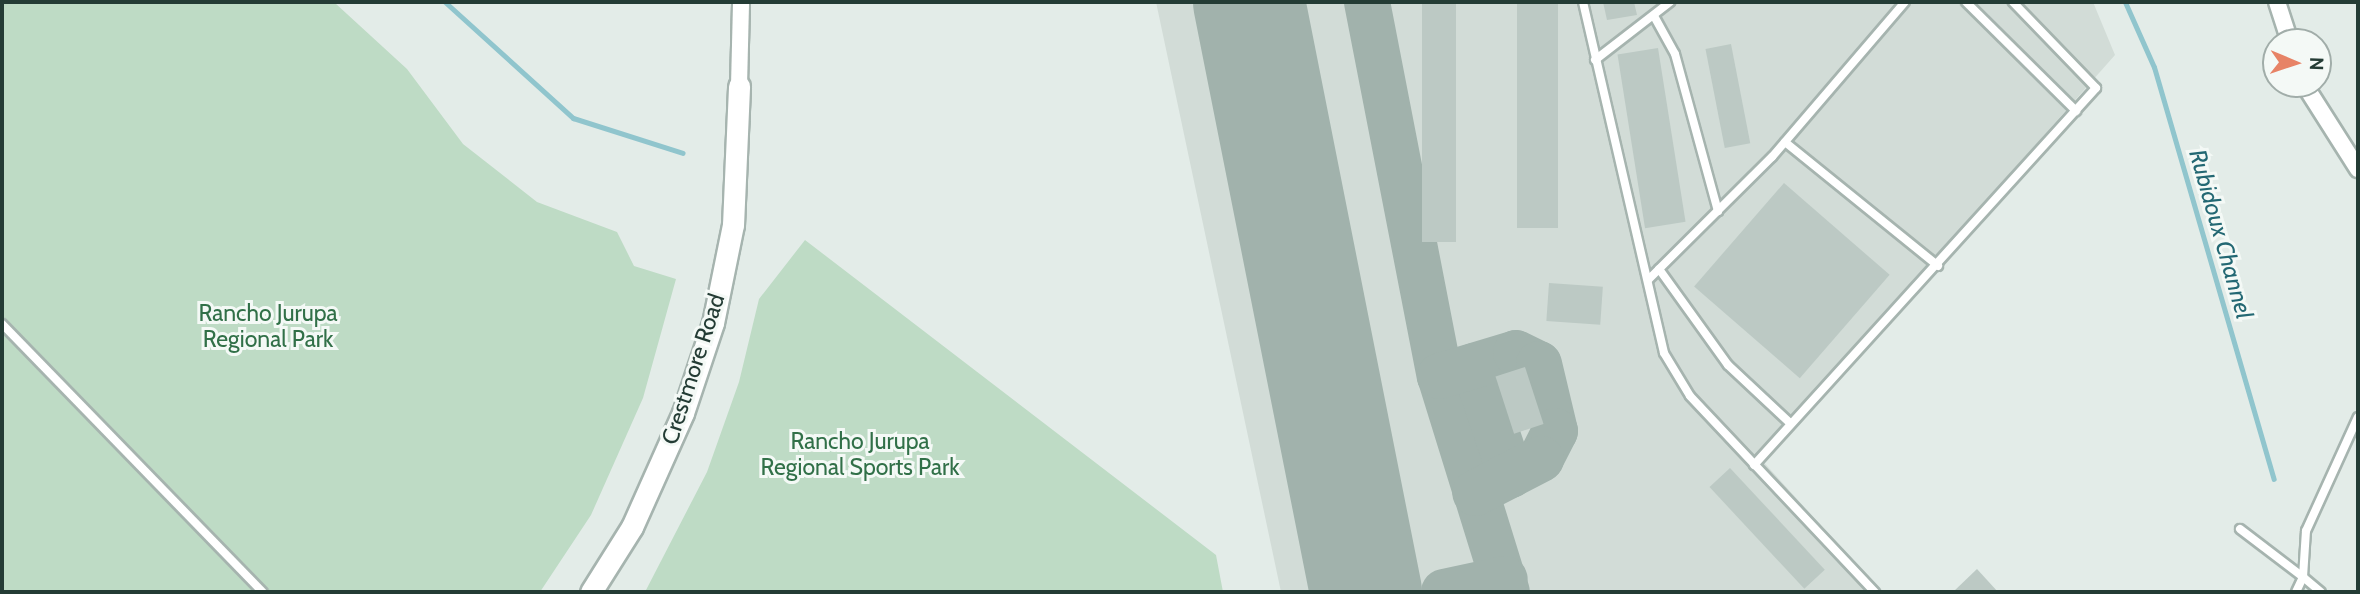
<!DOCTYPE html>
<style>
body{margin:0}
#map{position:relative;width:2360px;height:594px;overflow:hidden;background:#e3ece8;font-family:Cabin,sans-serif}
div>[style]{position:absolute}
.built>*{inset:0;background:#d2dcd7}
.green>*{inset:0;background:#bedbc5}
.stream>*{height:5px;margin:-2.5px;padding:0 2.5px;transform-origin:2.5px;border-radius:2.5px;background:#90c5cd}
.taxiway>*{height:46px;margin:-23px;padding:0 23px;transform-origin:23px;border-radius:23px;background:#a1b2ac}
.runway>*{height:112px;margin:-56px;padding:0 56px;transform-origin:56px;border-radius:56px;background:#a1b2ac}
.building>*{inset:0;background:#bcc9c4;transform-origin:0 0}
.roads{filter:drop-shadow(2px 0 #a6b4af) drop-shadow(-2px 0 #a6b4af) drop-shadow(0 2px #a6b4af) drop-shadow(0 -2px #a6b4af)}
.lane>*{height:8px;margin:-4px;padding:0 4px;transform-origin:4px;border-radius:4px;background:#fff}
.street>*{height:16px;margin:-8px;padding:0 8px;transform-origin:8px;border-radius:8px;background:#fff}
.secondary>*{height:21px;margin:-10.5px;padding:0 10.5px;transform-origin:10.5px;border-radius:10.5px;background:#fff}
span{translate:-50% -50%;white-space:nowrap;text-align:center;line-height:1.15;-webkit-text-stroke:6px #f4f9f6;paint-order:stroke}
.park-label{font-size:23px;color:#317048}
.street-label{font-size:23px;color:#243c35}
.water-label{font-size:24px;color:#236873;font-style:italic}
.frame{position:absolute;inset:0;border:4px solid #243c35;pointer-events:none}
.north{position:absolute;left:2262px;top:28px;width:70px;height:70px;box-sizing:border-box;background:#f4f9f6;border:2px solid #a1ada9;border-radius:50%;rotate:92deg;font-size:19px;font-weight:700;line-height:28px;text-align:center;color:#243c35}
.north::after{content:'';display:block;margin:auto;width:24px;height:32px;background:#e78366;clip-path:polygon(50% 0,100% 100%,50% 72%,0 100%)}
</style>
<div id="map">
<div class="built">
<div style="clip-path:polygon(1156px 2px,2093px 2px,2115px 55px,1759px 457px,1881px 592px,1281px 592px)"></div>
</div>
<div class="green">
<div style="clip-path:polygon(2px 2px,335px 3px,407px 69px,463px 144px,537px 202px,617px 232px,634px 266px,676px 279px,643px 398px,591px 515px,540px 592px,2px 592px)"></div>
<div style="clip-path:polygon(805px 240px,1216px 555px,1223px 592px,645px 592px,707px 472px,739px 382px,759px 299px)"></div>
</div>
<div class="stream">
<div style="left:445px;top:2px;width:173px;rotate:42.2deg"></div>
<div style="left:573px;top:118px;width:115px;rotate:17.7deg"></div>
<div style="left:2125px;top:2px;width:71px;rotate:66deg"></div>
<div style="left:2154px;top:67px;width:429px;rotate:73.8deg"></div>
</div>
<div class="taxiway">
<div style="left:1367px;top:2px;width:381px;rotate:79deg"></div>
<div style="left:1440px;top:376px;width:226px;rotate:72.8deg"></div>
<div style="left:1474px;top:366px;width:115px;rotate:71.3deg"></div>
<div style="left:1440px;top:376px;width:79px;rotate:-16.8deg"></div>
<div style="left:1516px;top:353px;width:25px;rotate:26deg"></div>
<div style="left:1539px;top:364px;width:69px;rotate:76.6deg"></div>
<div style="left:1555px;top:431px;width:31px;rotate:117deg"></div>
<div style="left:1541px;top:459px;width:74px;rotate:152.7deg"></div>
<div style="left:1444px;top:592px;width:62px;rotate:-12deg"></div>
</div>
<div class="runway">
<div style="left:1249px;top:2px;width:601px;rotate:78.78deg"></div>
</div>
<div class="building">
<div style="left:1422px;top:2px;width:34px;height:240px"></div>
<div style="left:1517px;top:2px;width:41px;height:226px"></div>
<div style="clip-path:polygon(1603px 2px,1634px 2px,1637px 15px,1607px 20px)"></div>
<div style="left:1731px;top:44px;width:101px;height:26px;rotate:79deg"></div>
<div style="left:1658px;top:48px;width:176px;height:41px;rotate:81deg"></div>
<div style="left:1784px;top:183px;width:140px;height:137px;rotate:41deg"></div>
<div style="left:1549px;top:283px;width:54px;height:38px;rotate:4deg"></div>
<div style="left:1525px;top:367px;width:60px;height:31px;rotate:72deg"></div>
<div style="left:1730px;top:468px;width:139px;height:28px;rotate:47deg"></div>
<div style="clip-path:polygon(1977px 569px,1998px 592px,1953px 592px)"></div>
</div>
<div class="roads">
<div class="lane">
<div style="left:1583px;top:2px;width:360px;rotate:77deg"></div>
<div style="left:1664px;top:353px;width:50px;rotate:58.8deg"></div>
<div style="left:1690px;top:396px;width:270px;rotate:46.7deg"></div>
<div style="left:1966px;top:2px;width:155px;rotate:44.7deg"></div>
<div style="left:1654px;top:16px;width:43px;rotate:61.1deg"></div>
<div style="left:1675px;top:54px;width:163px;rotate:74.7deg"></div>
<div style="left:1595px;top:60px;width:95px;rotate:-37.7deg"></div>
<div style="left:1785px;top:142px;width:197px;rotate:39deg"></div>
<div style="left:1659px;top:269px;width:118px;rotate:54.3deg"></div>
<div style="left:1728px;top:365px;width:86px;rotate:43.1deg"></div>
<div style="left:1648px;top:280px;width:175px;rotate:-44.8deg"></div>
<div style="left:1772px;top:157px;width:204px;rotate:-49.4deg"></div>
<div style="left:2px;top:324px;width:374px;rotate:45.8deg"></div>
<div style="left:1754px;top:465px;width:509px;rotate:-47.79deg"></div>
<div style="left:2096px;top:88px;width:120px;rotate:-134deg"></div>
<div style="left:2240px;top:529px;width:79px;rotate:37.3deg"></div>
<div style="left:2303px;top:577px;width:46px;rotate:-86.3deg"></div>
<div style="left:2306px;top:531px;width:125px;rotate:-65.5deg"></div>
<div style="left:2296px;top:592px;width:17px;rotate:-65deg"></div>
<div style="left:2303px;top:577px;width:23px;rotate:40deg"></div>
</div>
<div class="street">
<div style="left:2277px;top:2px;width:42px;rotate:72deg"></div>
<div style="left:2304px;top:84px;width:101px;rotate:57.6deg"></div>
<div style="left:739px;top:86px;width:84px;rotate:-88.6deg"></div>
</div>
<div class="secondary">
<div style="left:591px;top:592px;width:77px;rotate:-57.8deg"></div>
<div style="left:632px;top:527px;width:125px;rotate:-65.9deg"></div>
<div style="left:683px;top:413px;width:95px;rotate:-71.6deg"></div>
<div style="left:713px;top:323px;width:100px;rotate:-78.5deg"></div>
<div style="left:733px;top:225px;width:139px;rotate:-87.5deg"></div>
</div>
</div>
<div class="park-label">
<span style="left:268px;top:326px">Rancho Jurupa<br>Regional Park</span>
<span style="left:860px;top:454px">Rancho Jurupa<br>Regional Sports Park</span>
</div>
<div class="street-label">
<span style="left:693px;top:369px;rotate:-72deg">Crestmore Road</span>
</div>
<div class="water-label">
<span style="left:2221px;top:234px;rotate:74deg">Rubidoux Channel</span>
</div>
<div class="frame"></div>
<div class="north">N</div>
</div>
